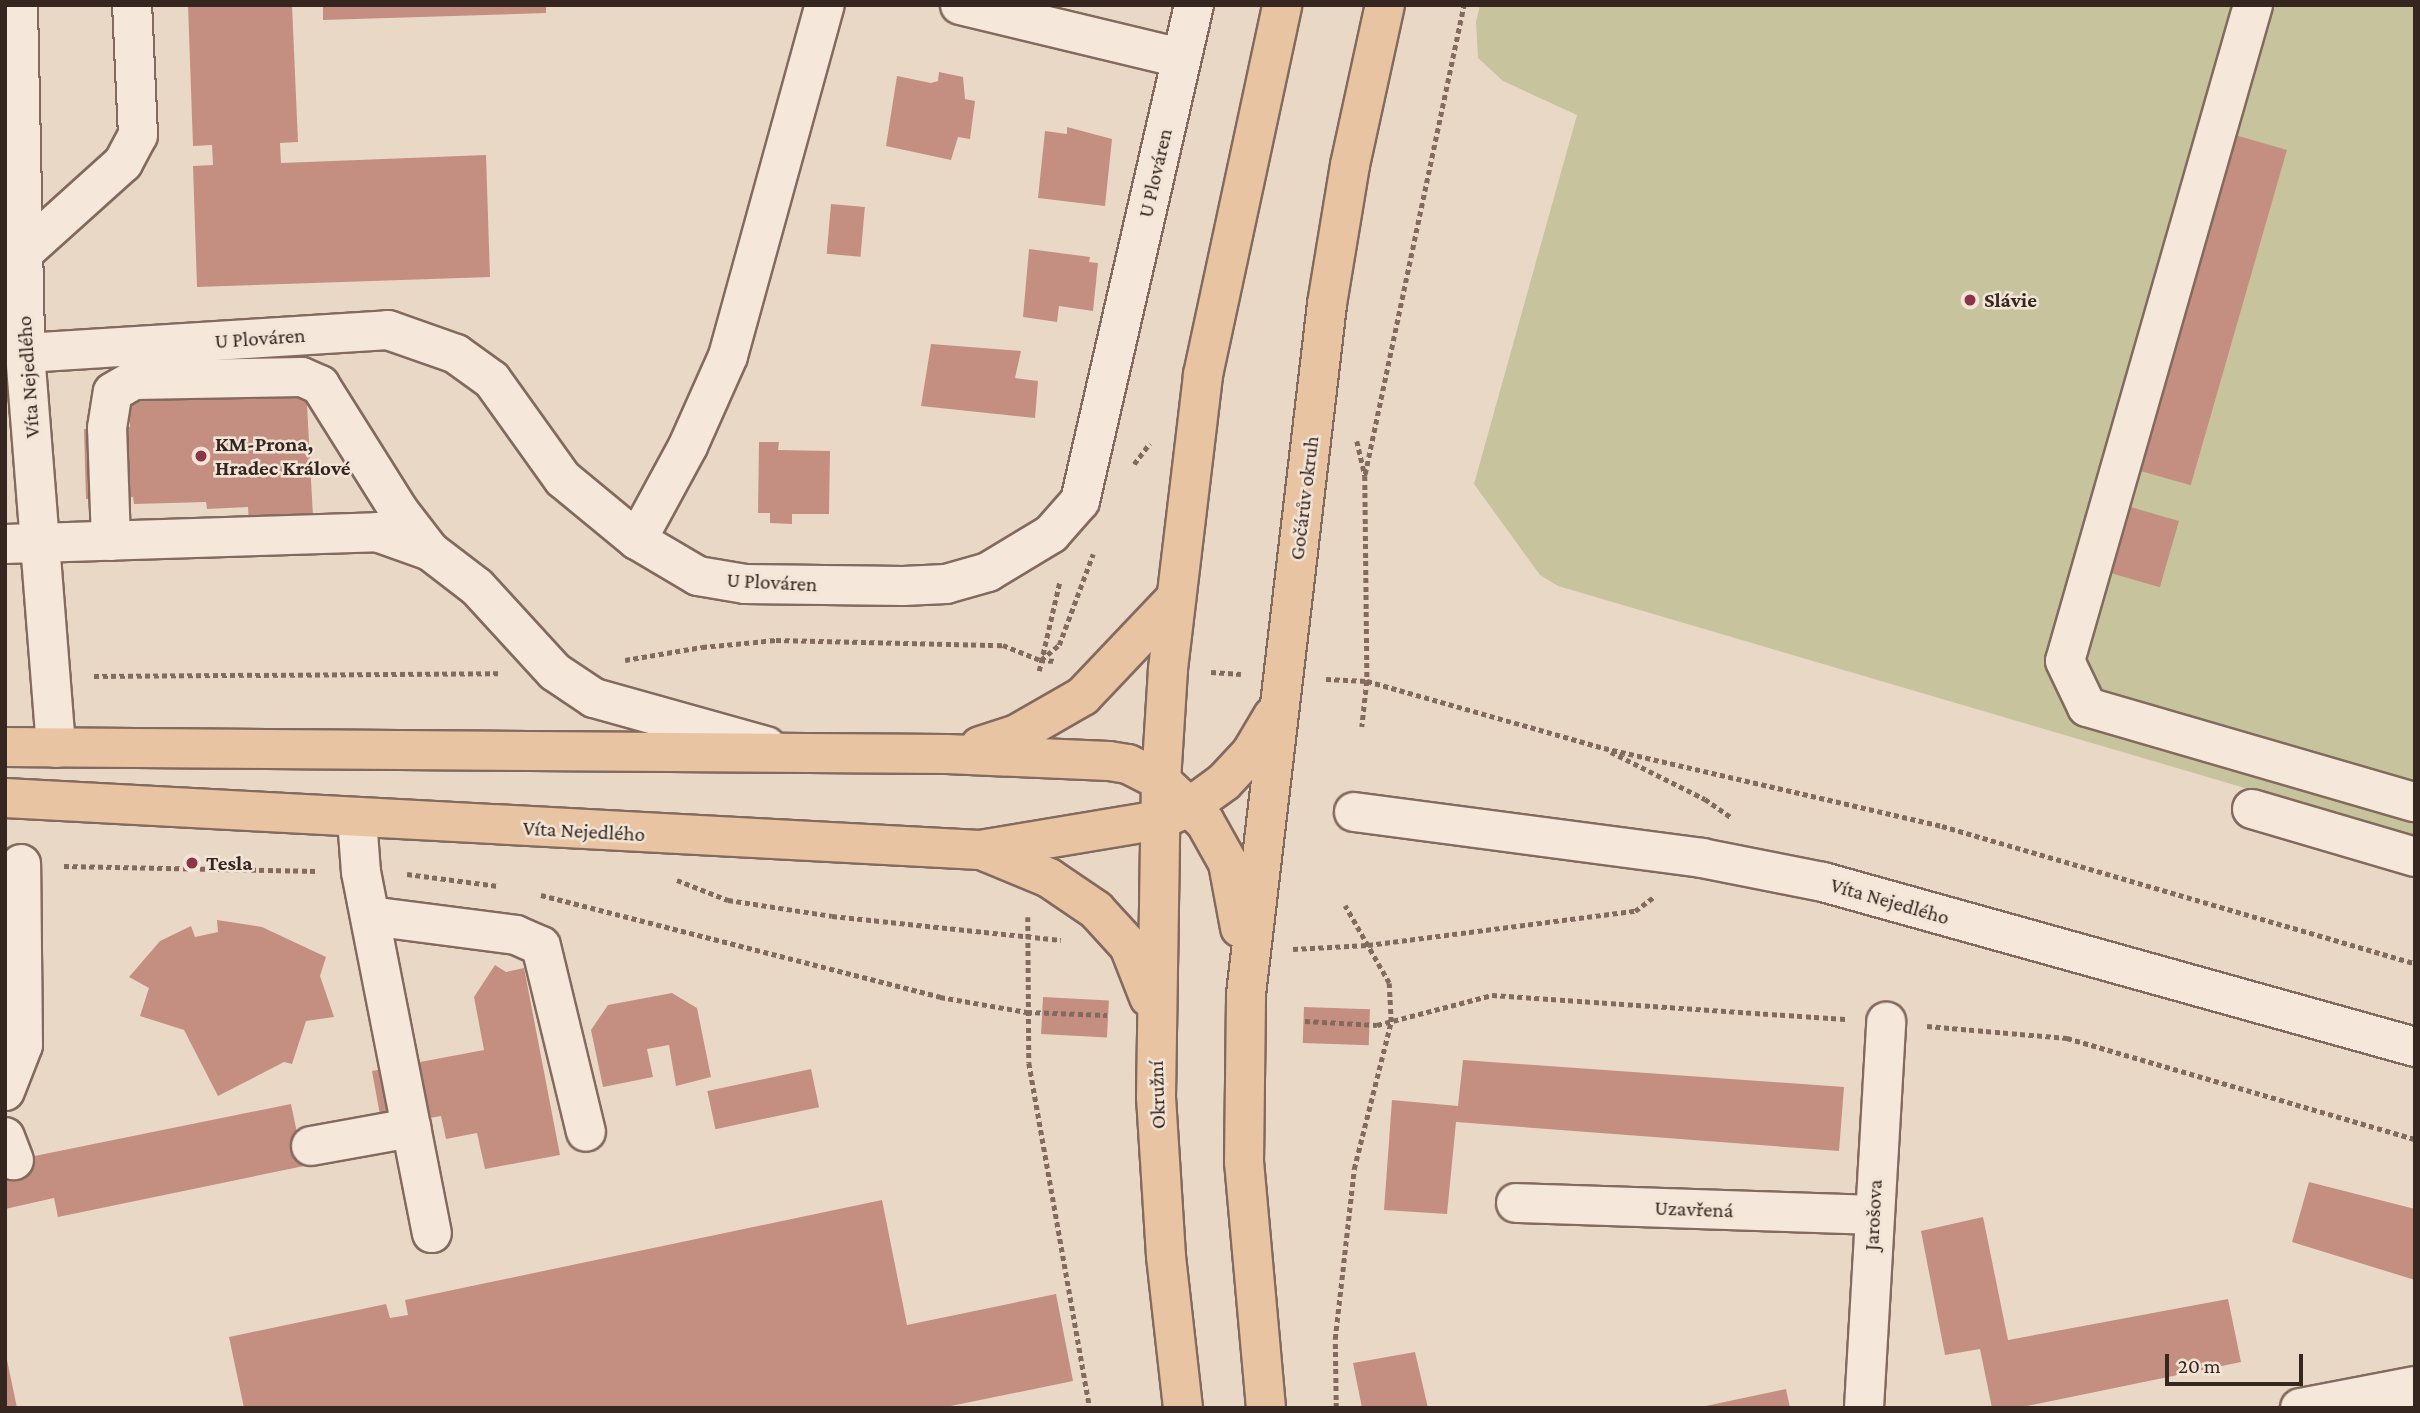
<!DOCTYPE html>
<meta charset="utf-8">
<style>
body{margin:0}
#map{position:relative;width:2420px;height:1413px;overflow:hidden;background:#ead8c7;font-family:"Crimson Pro",serif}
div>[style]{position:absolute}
.green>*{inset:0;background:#c7c39c}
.building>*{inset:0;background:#c48f81;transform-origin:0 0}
.path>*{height:4.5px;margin-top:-2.25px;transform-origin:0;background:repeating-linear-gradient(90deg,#836a5e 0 5px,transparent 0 8.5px)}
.roads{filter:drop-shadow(2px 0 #836a5e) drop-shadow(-2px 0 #836a5e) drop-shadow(0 2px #836a5e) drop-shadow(0 -2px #836a5e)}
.minor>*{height:38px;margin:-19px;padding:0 19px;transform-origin:19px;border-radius:19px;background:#f5e7da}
.major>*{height:38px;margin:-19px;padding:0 19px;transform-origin:19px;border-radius:19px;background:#e8c4a3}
.dots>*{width:19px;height:19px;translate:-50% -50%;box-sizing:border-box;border:4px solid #f2e4d6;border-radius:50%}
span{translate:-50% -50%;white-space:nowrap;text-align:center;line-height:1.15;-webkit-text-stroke:5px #f2e4d6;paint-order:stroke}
.street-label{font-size:21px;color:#352620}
.poi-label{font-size:21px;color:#352620;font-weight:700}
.left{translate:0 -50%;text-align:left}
.frame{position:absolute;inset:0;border:7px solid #352620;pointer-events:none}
.scale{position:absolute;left:2165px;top:1354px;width:138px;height:32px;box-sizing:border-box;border:4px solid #352620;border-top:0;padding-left:9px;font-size:21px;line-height:24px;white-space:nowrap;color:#352620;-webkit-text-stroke:5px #f2e4d6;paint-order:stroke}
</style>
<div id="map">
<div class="green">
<div style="clip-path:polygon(1480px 5px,2415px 5px,2415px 838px,1558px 586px,1540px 575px,1474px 484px,1577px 115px,1503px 81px,1478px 58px,1476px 22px)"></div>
</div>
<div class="building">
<div style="clip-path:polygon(188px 5px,292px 5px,298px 142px,280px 143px,281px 163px,486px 155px,490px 277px,197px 287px,193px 166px,213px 165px,212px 145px,193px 146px)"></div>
<div style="clip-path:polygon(323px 5px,546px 5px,546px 13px,323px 20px)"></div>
<div style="clip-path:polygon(939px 72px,963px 77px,965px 99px,975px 101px,970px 139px,958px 137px,951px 160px,886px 146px,897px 76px,931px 83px,938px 81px)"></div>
<div style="clip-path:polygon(1067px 127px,1112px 139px,1105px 206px,1038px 198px,1045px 131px,1067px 134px)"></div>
<div style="left:2235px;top:135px;width:54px;height:349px;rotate:16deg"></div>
<div style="left:831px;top:204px;width:34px;height:50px;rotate:5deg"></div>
<div style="clip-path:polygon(1029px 249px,1090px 257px,1089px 262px,1098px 263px,1093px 311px,1059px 306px,1057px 322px,1023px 317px)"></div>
<div style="clip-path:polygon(931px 344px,1021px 351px,1015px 378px,1038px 381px,1035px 418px,921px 406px)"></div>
<div style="clip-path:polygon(306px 386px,315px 554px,251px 557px,248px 507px,207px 509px,206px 502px,134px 504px,133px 497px,86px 499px,84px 429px,130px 427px,129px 402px)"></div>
<div style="clip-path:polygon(759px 442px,779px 442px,778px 450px,830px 451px,829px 514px,792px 514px,792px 524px,770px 523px,770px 513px,758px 513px)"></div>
<div style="left:2127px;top:506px;width:54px;height:69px;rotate:16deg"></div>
<div style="clip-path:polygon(217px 920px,262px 927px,326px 957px,320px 976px,334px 1017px,306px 1021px,292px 1064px,284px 1062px,218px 1096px,184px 1030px,140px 1016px,149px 988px,129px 977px,160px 941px,191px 926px,195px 937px,218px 932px)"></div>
<div style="clip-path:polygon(495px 965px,506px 972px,524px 968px,560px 1155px,485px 1169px,477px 1133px,446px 1139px,441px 1116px,382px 1126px,372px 1071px,484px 1050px,474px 997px)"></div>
<div style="clip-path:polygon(672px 993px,697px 1008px,711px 1077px,676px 1086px,669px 1045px,647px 1049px,653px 1077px,603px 1087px,591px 1030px,608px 1005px)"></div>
<div style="left:1043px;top:997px;width:66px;height:37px;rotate:3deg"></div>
<div style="left:1304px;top:1007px;width:66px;height:36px;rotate:2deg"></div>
<div style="clip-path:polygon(1463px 1060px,1844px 1087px,1839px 1151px,1456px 1122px,1447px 1214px,1384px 1210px,1392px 1100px,1458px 1106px)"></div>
<div style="left:811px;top:1069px;width:39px;height:106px;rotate:78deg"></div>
<div style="clip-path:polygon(291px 1104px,304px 1166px,58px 1217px,54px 1198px,5px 1209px,5px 1162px)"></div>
<div style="clip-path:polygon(2309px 1182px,2415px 1209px,2415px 1280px,2292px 1242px)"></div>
<div style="clip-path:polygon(882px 1200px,907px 1325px,1056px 1294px,1073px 1381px,941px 1408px,244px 1408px,229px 1337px,386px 1304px,390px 1318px,408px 1315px,405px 1300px)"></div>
<div style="clip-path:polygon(1983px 1217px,2008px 1340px,2228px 1299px,2241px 1362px,2017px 1408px,1992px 1408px,1980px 1349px,1945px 1355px,1921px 1231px)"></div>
<div style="clip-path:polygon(1415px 1352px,1428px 1408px,1362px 1408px,1353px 1363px)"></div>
<div style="clip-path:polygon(5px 1355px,6px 1355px,17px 1408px,5px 1408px)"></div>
<div style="clip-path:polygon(1786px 1389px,1790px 1408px,1701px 1408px,1701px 1407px)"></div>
</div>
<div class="path">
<div style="left:1357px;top:441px;width:36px;rotate:77deg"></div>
<div style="left:1365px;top:476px;width:205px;rotate:89.4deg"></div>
<div style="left:1367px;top:681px;width:246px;rotate:15.8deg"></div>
<div style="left:1604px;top:748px;width:347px;rotate:13deg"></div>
<div style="left:1942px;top:826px;width:492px;rotate:16.2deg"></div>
<div style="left:1134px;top:464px;width:26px;rotate:-53deg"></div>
<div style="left:1365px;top:474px;width:479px;rotate:-78.1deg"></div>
<div style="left:625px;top:660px;width:78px;rotate:-9.6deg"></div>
<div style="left:702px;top:647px;width:74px;rotate:-5.4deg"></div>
<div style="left:776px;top:640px;width:227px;rotate:1.3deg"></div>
<div style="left:1003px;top:645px;width:40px;rotate:22deg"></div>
<div style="left:1040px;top:660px;width:16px;rotate:4deg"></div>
<div style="left:1041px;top:660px;width:23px;rotate:-40deg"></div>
<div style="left:1059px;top:645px;width:97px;rotate:-69.5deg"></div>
<div style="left:1039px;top:671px;width:93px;rotate:-77deg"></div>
<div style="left:1211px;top:672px;width:30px;rotate:4deg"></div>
<div style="left:94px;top:676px;width:404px;rotate:-0.4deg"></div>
<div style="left:1326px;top:679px;width:41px;rotate:2.8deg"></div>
<div style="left:1367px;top:681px;width:46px;rotate:96.2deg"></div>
<div style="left:1611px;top:752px;width:105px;rotate:26.6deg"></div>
<div style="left:1705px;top:799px;width:33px;rotate:35deg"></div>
<div style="left:64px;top:866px;width:254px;rotate:1.1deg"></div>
<div style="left:407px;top:874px;width:92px;rotate:7.5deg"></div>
<div style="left:677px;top:880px;width:55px;rotate:21.4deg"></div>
<div style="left:728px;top:900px;width:105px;rotate:8.7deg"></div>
<div style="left:832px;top:916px;width:230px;rotate:6deg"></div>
<div style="left:541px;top:895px;width:412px;rotate:14.3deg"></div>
<div style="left:940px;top:997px;width:88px;rotate:9.8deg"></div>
<div style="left:1027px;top:1012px;width:80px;rotate:2.1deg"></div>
<div style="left:1028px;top:917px;width:146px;rotate:89.6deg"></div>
<div style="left:1029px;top:1063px;width:350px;rotate:80deg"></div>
<div style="left:1293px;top:949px;width:75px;rotate:-3.1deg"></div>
<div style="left:1368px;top:945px;width:269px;rotate:-7.3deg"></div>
<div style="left:1635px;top:911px;width:25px;rotate:-37deg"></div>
<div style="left:1305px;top:1021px;width:72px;rotate:3.2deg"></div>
<div style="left:1377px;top:1025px;width:119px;rotate:-14.6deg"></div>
<div style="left:1492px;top:995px;width:354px;rotate:3.9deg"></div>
<div style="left:1927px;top:1026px;width:141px;rotate:4.9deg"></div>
<div style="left:2067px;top:1038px;width:362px;rotate:16.2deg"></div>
<div style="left:1336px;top:1408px;width:69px;rotate:-90.8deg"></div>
<div style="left:1335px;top:1339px;width:171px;rotate:-83.6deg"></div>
<div style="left:1354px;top:1169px;width:152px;rotate:-75.9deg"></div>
<div style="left:1391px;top:1022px;width:39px;rotate:-93deg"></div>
<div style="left:1389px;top:983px;width:89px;rotate:-119.7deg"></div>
</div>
<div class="roads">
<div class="minor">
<div style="left:18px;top:5px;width:348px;rotate:88.8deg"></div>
<div style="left:25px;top:353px;width:396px;rotate:85.5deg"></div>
<div style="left:960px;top:5px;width:227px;rotate:13.5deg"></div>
<div style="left:2253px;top:5px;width:682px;rotate:105.99deg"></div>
<div style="left:2065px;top:661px;width:51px;rotate:64.4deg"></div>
<div style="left:2087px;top:707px;width:341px;rotate:16.2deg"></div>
<div style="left:23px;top:253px;width:135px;rotate:-42deg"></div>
<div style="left:123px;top:163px;width:32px;rotate:-62deg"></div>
<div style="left:138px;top:135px;width:130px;rotate:-92.6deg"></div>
<div style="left:25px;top:353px;width:364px;rotate:-3.6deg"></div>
<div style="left:388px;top:330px;width:72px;rotate:19.4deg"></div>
<div style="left:456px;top:354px;width:44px;rotate:35.8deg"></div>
<div style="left:492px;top:380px;width:122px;rotate:54.4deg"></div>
<div style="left:563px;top:479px;width:96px;rotate:39.5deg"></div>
<div style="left:637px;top:540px;width:71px;rotate:30.5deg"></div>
<div style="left:698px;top:576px;width:48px;rotate:9.7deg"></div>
<div style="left:745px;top:584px;width:158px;rotate:0.7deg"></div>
<div style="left:903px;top:586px;width:43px;rotate:-2.7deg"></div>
<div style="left:946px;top:584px;width:44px;rotate:-15.9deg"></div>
<div style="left:988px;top:572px;width:74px;rotate:-31.1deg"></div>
<div style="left:1051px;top:534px;width:44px;rotate:-48.7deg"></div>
<div style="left:1080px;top:501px;width:509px;rotate:-77.06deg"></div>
<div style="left:637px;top:540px;width:107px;rotate:-61.5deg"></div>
<div style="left:688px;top:446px;width:98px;rotate:-66deg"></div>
<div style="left:728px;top:356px;width:364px;rotate:-74.6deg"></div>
<div style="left:111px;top:541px;width:113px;rotate:-92deg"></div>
<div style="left:107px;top:428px;width:36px;rotate:-81deg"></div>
<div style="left:113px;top:392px;width:24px;rotate:-30deg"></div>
<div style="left:134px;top:380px;width:168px;rotate:-1deg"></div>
<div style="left:302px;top:377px;width:20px;rotate:24deg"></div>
<div style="left:320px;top:385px;width:149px;rotate:57.9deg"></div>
<div style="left:399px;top:511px;width:51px;rotate:52.2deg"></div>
<div style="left:5px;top:544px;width:372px;rotate:-1.8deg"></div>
<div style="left:377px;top:532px;width:56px;rotate:19.7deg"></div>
<div style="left:430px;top:551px;width:59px;rotate:37.5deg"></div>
<div style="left:477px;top:587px;width:115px;rotate:47.5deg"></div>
<div style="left:555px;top:672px;width:47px;rotate:33.7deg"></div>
<div style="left:594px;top:698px;width:179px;rotate:15.6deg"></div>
<div style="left:2252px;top:809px;width:170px;rotate:16.4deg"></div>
<div style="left:1354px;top:812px;width:351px;rotate:7.5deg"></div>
<div style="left:1702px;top:858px;width:123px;rotate:11.2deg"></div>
<div style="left:1823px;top:882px;width:615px;rotate:15.57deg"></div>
<div style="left:357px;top:819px;width:53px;rotate:85.7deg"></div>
<div style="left:361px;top:872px;width:368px;rotate:78.9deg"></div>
<div style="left:370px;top:916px;width:147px;rotate:7.4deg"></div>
<div style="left:516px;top:935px;width:27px;rotate:24deg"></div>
<div style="left:541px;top:946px;width:191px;rotate:76.4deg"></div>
<div style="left:5px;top:1091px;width:49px;rotate:-68.6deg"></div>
<div style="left:23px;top:1045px;width:181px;rotate:-90.6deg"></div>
<div style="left:5px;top:1137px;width:25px;rotate:69deg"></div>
<div style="left:311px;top:1146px;width:102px;rotate:-10.2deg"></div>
<div style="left:1516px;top:1203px;width:356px;rotate:1.9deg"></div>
<div style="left:1864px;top:1408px;width:387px;rotate:-86.7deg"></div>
<div style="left:2300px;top:1408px;width:117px;rotate:-10.8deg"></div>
</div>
<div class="major">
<div style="left:980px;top:746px;width:39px;rotate:-18deg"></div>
<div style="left:1017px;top:734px;width:76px;rotate:-29.9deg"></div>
<div style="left:1083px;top:696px;width:135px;rotate:-46.5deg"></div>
<div style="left:5px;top:747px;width:942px;rotate:0.43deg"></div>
<div style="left:947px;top:754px;width:162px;rotate:2.5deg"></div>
<div style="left:1109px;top:761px;width:19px;rotate:9deg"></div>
<div style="left:1128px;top:764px;width:37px;rotate:27deg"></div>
<div style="left:1161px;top:781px;width:60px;rotate:43deg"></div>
<div style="left:1205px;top:822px;width:47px;rotate:60.7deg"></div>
<div style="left:1228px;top:863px;width:66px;rotate:79.5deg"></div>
<div style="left:5px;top:798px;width:976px;rotate:3.05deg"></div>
<div style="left:980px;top:850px;width:182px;rotate:-9.5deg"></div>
<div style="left:1160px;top:820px;width:34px;rotate:-24deg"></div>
<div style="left:1191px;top:806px;width:41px;rotate:-36deg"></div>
<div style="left:1224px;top:782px;width:40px;rotate:-47deg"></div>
<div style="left:1251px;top:753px;width:43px;rotate:-59.3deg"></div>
<div style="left:986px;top:852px;width:68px;rotate:22.4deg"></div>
<div style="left:1049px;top:878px;width:57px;rotate:34.2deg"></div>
<div style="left:1096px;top:910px;width:49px;rotate:47.5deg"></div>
<div style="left:1129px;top:946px;width:55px;rotate:68.6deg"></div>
<div style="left:1183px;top:1408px;width:153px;rotate:-96.4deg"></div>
<div style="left:1166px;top:1256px;width:159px;rotate:-93.6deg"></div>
<div style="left:1156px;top:1097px;width:316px;rotate:-89.1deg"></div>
<div style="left:1161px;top:781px;width:112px;rotate:-86.4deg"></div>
<div style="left:1168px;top:669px;width:296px;rotate:-83.2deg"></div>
<div style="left:1203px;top:375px;width:378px;rotate:-77.9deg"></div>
<div style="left:1266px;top:1408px;width:246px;rotate:-95.1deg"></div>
<div style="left:1244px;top:1163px;width:169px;rotate:-89.3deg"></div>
<div style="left:1246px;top:994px;width:695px;rotate:-83.3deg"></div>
<div style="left:1327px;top:304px;width:141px;rotate:-80.6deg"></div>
<div style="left:1350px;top:165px;width:164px;rotate:-77.7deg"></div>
</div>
</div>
<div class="dots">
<div style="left:1970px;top:300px;background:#8c3548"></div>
<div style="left:201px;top:456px;background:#8c3548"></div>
<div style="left:192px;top:863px;background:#8c3548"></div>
</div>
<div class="street-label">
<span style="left:1155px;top:173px;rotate:-77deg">U Plováren</span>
<span style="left:260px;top:338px;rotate:-4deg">U Plováren</span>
<span style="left:28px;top:377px;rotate:-94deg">Víta Nejedlého</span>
<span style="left:1304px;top:498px;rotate:-83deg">Gočárův okruh</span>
<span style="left:772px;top:582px;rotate:3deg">U Plováren</span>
<span style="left:584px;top:831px;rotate:3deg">Víta Nejedlého</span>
<span style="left:1890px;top:901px;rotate:16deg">Víta Nejedlého</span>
<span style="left:1157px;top:1095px;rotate:-92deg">Okružní</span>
<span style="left:1694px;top:1209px;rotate:2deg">Uzavřená</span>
<span style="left:1873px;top:1215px;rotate:-87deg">Jarošova</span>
</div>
<div class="poi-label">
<span class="left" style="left:1984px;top:300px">Slávie</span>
<span class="left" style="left:215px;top:456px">KM-Prona,<br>Hradec Králové</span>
<span class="left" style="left:206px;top:863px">Tesla</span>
</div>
<div class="frame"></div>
<div class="scale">20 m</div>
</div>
